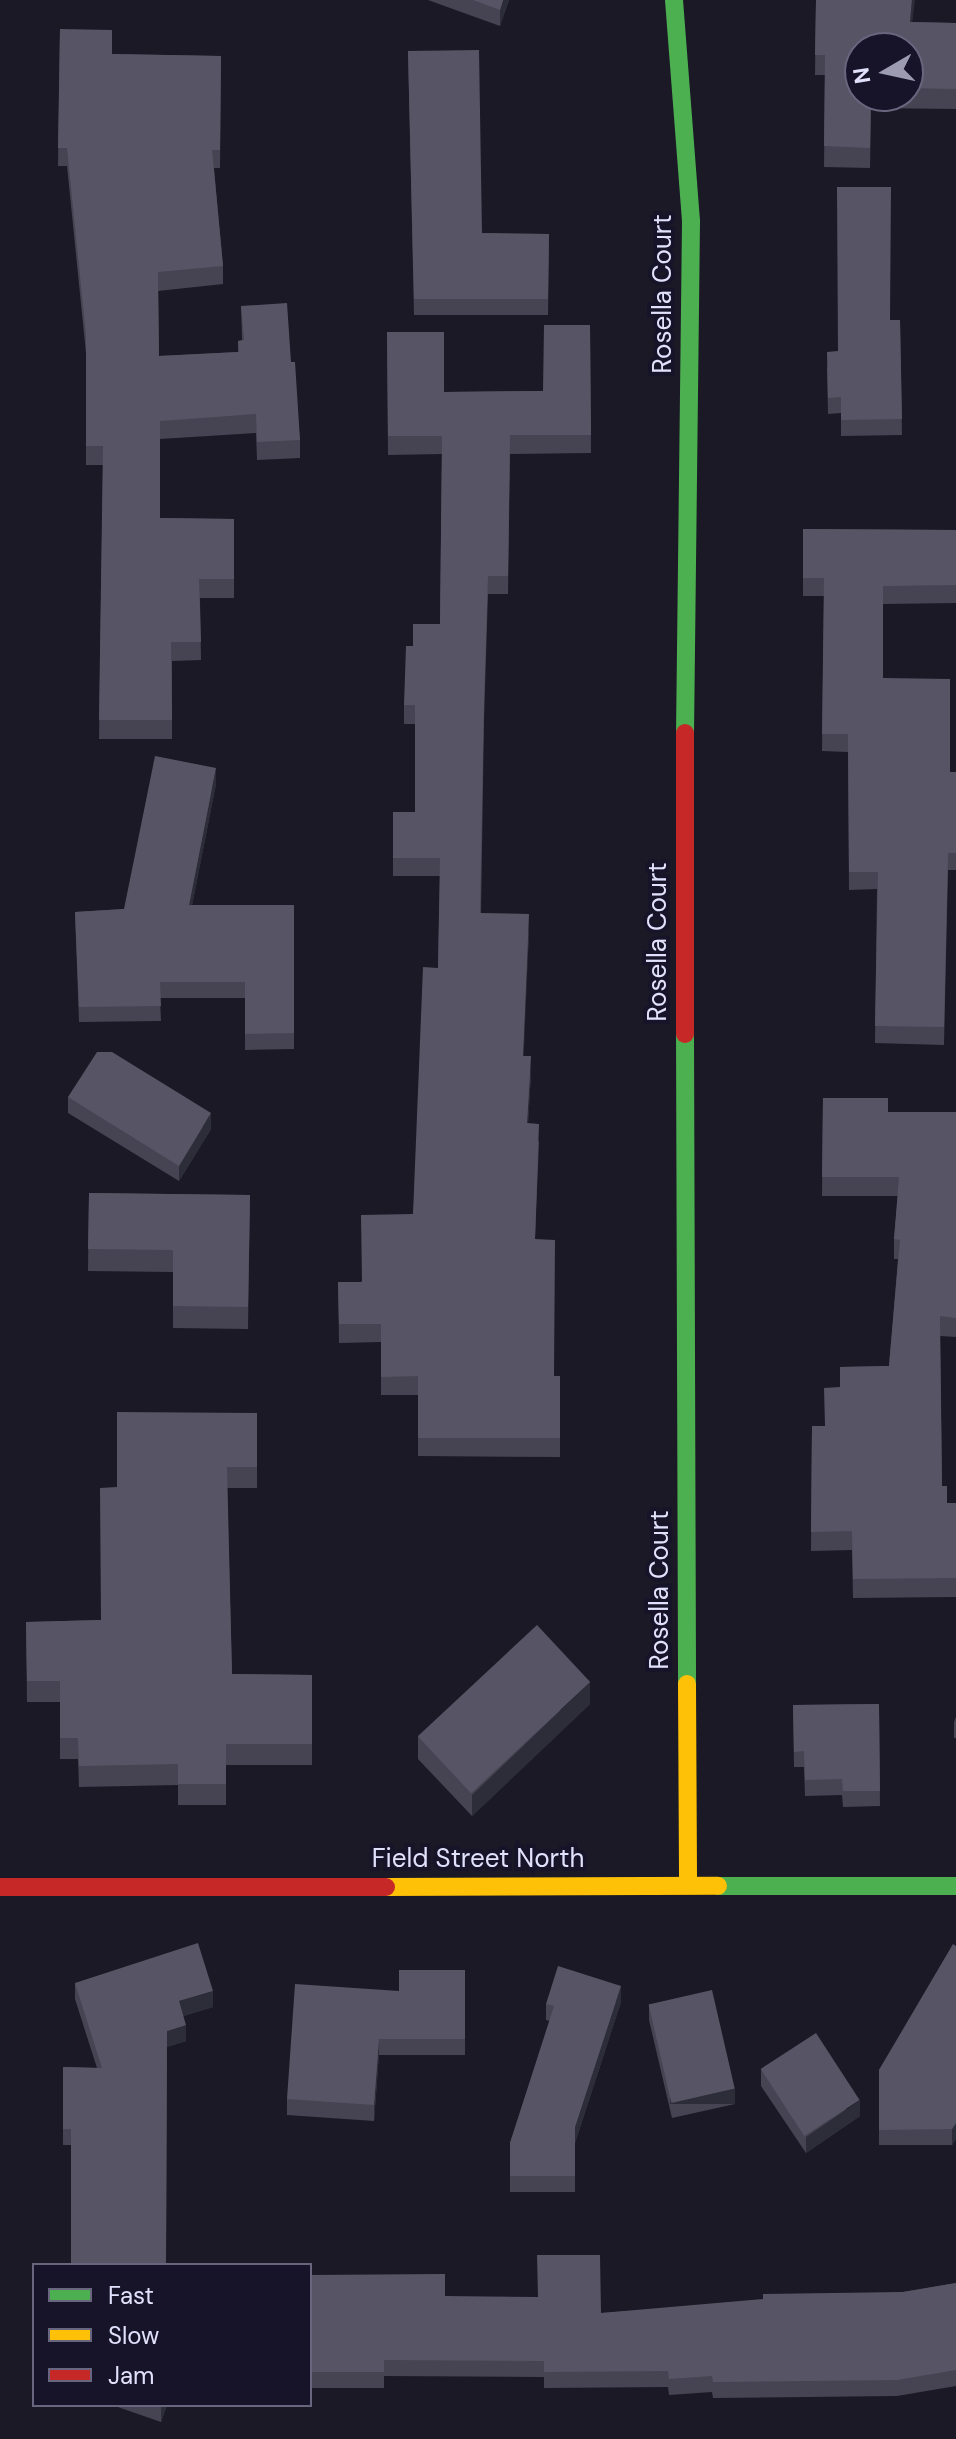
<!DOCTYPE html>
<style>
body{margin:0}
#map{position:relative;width:956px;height:2439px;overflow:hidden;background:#1a1925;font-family:"DM Sans",sans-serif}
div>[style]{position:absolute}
.fast>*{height:18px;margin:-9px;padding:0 9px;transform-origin:9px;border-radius:9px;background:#4caf50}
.slow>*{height:18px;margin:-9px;padding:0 9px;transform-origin:9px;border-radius:9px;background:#ffc107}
.jam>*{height:18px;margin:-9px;padding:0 9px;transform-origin:9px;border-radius:9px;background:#c62828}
.wall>*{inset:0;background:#464453}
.shaded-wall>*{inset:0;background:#2d2c39;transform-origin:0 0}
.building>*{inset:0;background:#575565;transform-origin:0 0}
span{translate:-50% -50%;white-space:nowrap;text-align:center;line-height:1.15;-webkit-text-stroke:8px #17142a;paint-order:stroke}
.street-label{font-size:26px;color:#e2e1fc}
.legend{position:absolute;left:32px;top:2263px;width:280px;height:144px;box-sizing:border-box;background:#17142a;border:2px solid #68667e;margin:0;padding:10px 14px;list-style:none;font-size:24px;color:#e2e1fc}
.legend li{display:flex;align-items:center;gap:16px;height:40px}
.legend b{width:40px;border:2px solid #68667e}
.north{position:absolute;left:844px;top:32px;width:80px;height:80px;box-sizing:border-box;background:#17142a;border:2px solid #68667e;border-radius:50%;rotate:261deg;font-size:22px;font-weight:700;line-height:32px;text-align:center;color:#e2e1fc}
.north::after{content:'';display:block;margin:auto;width:28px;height:36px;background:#9c9bb1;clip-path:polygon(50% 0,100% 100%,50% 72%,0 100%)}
</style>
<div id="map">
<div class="fast">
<div style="left:674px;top:0;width:223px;rotate:85.6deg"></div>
<div style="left:691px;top:222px;width:511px;rotate:90.67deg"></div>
<div style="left:685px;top:1034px;width:650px;rotate:89.82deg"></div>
<div style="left:718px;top:1886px;width:238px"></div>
</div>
<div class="slow">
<div style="left:687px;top:1684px;width:201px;rotate:89.7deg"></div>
<div style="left:386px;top:1887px;width:332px;rotate:-0.2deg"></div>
</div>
<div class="jam">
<div style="left:685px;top:1034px;width:301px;rotate:-90deg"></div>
<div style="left:0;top:1887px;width:386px"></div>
</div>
<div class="wall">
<div style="clip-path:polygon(428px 0,509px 0,500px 26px)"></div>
<div style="clip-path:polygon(evenodd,816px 0,912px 22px,956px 23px,956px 109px,871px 108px,870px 168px,824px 167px,825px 75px,815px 75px,816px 0,908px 48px,908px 96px,860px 96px,908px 48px)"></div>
<div style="clip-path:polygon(60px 29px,112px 54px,221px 56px,220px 168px,214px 168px,223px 266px,223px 284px,158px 291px,159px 356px,238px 352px,238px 341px,242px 340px,241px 306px,291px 362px,300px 440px,300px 458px,257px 460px,256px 433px,160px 439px,160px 518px,234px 519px,234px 598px,200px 598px,201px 660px,172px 661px,172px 739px,99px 739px,103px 465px,86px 465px,86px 353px,67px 166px,58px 166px)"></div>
<div style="clip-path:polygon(408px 51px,482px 233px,549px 234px,548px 315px,414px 315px)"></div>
<div style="clip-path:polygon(891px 320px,900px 320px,902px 435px,841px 436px,841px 413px,828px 414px,827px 368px,838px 351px)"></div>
<div style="clip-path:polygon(590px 325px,591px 453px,510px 454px,508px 594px,488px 594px,484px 720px,481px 913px,529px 932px,523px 1056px,531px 1075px,528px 1123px,539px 1142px,535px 1239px,554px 1376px,560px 1376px,560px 1457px,418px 1456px,418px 1395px,381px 1395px,381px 1342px,339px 1343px,338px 1282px,361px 1282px,413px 1214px,438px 968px,440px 876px,393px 876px,393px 812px,415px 812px,415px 724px,404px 724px,404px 705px,413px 646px,440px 624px,442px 454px,388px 455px,387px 332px,444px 392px,543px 391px)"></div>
<div style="clip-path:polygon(803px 529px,956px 530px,956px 603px,883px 604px,883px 678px,950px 772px,956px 772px,956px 870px,948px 870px,944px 1045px,875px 1043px,877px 889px,849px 890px,848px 752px,822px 751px,824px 596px,803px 596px)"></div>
<div style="clip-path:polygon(216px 784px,192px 905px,294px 905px,294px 1049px,245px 1050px,245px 998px,160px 998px,161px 1021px,79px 1022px,75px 912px,124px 909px)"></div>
<div style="clip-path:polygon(68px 1097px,211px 1129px,179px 1181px,68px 1113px)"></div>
<div style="clip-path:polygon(823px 1098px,888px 1112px,956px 1112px,956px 1337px,940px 1336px,942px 1486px,947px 1503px,956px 1503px,956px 1597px,853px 1598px,852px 1550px,811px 1551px,812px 1426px,825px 1426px,840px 1387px,840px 1367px,889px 1366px,898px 1259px,894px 1259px,894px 1239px,898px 1196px,822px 1196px)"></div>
<div style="clip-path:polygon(89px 1193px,250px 1195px,248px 1329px,173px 1328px,173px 1272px,88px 1271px)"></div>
<div style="clip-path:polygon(257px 1413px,257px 1488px,227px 1488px,232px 1674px,312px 1675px,312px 1765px,226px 1765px,226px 1805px,178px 1805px,178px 1785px,79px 1787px,78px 1759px,60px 1759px,60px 1702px,27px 1702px,26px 1622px,101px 1620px,117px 1487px)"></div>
<div style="clip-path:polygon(590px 1704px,472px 1816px,418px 1759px,418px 1737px)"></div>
<div style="clip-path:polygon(879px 1704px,880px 1806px,843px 1807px,842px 1795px,805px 1796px,804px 1767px,794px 1767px,793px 1705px)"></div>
<div style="clip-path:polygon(956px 1717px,956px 1738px,954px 1738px,954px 1722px)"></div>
<div style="clip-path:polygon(956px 1946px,956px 2139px,952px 2145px,879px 2145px,879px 2070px)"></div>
<div style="clip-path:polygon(465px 1970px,465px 2055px,379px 2055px,374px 2121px,287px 2115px,287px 2099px,399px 1991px)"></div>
<div style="clip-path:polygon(75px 1983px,213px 2007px,183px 2016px,186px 2041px,167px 2047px,166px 2265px,71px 2265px,71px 2145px,63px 2145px,63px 2067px,97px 2068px,75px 1999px)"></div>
<div style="clip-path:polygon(621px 2002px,575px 2143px,575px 2192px,510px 2192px,510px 2143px,550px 2021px,546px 2020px,546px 2004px)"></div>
<div style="clip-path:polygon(649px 2004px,735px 2104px,672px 2118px,649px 2020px)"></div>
<div style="clip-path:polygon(761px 2070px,860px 2116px,806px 2153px,761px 2086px)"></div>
<div style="clip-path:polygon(310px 2275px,445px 2296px,601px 2313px,903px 2292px,956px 2283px,956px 2386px,897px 2396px,713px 2398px,712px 2392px,669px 2395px,668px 2387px,544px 2388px,544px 2377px,384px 2376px,384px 2388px,310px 2388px)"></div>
<div style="clip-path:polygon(112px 2405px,167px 2405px,161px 2422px)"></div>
</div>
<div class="shaded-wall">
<div style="clip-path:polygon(503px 0,509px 0,500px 26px,500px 10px)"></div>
<div style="clip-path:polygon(912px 0,915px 0,910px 42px,910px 22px)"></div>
<div style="clip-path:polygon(216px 768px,216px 784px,189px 921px,189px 905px)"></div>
<div style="clip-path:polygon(529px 914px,529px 932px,523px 1074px,523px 1056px)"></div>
<div style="clip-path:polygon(531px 1056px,531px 1075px,527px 1142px,527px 1123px)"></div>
<div style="clip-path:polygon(211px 1113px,211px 1129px,179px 1181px,179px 1166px)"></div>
<div style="clip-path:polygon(590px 1682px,590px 1704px,472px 1816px,472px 1795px)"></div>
<div style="clip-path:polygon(621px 1986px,621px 2002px,575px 2143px,575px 2127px)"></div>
<div style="clip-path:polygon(213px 1991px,213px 2007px,179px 2017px,179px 2001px)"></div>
<div style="clip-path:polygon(186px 2025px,186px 2041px,167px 2047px,166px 2265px,167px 2031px)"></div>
<div style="clip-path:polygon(379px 2039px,379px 2055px,374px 2121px,374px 2105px)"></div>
<div style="left:735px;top:2088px;width:16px;height:65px;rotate:90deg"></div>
<div style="clip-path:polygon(860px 2100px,860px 2116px,806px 2153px,806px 2137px)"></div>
<div style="clip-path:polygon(956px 2123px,956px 2139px,952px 2145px,952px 2129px)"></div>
<div style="clip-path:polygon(162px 2405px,167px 2405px,161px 2422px,161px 2406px)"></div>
</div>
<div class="building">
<div style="clip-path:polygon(473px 0,503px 0,500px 10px)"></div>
<div style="clip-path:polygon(816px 0,912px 0,910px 22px,956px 23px,956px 89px,908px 88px,908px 48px,860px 48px,860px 96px,871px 96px,870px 148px,824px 146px,825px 55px,815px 55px)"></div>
<div style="clip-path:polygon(60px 29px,112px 30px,112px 54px,221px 56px,220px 150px,212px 150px,223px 266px,158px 272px,159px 356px,239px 352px,238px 341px,244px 340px,241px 306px,287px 303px,291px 362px,295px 362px,300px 440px,257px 442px,256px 414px,160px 421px,160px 518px,234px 519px,234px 579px,199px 579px,201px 642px,171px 642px,172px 720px,99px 720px,103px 446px,86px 446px,86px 335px,67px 148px,58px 148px)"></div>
<div style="clip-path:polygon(479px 50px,482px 233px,549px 234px,548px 299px,414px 299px,408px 51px)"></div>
<div style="clip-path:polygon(837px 187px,891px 187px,890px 320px,900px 320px,902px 419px,841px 420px,841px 397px,828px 398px,827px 352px,838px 351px)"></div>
<div style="clip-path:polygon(544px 325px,590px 325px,591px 435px,510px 435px,508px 576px,488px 576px,484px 701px,480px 913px,529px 914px,523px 1056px,531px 1056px,527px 1123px,539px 1124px,535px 1239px,555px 1240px,554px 1376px,560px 1376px,560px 1438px,418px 1438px,418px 1376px,381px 1377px,381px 1324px,339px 1324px,338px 1282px,362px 1282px,361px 1215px,413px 1214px,423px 967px,438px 968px,440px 858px,393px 858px,393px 812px,415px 812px,415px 705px,404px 705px,406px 646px,413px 646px,413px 624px,440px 624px,442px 436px,388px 436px,387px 332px,444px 332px,444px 392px,543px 391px)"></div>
<div style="clip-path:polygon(803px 529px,956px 530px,956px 585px,883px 586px,883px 678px,950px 679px,950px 772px,956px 772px,956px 853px,948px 853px,944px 1027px,875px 1026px,878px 872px,849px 872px,848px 734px,822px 734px,824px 578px,803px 578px)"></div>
<div style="clip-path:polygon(155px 756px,216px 768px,189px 905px,294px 905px,294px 1033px,245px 1034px,245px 982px,160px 982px,161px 1006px,79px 1007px,75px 912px,124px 909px)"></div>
<div style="clip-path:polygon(97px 1052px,112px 1052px,211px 1113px,179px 1166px,68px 1097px)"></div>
<div style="clip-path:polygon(823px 1098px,888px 1098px,888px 1112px,956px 1112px,956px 1318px,940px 1316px,942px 1486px,947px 1486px,947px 1503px,956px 1503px,956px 1578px,853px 1579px,852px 1531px,811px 1532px,812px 1426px,825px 1426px,824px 1388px,840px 1387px,840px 1367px,889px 1366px,900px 1240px,894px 1239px,899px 1177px,822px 1177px)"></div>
<div style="clip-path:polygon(89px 1193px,250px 1195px,248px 1307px,173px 1306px,173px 1250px,88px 1249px)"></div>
<div style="clip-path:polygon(117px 1412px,257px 1413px,257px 1467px,227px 1467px,232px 1674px,312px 1675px,312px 1744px,226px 1744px,226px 1784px,178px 1784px,178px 1764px,79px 1766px,78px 1738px,60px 1738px,60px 1681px,27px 1681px,26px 1622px,101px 1620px,100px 1488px,117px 1487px)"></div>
<div style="left:537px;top:1625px;width:78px;height:163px;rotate:47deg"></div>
<div style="clip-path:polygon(879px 1704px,880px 1791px,843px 1791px,842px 1779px,805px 1780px,804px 1751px,794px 1752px,793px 1705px)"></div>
<div style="clip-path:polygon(198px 1943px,213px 1991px,179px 2001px,186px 2025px,167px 2031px,166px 2263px,71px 2263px,71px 2129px,63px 2129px,63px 2067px,102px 2068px,75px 1983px)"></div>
<div style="clip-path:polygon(953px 1944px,956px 1946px,956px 2123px,952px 2129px,879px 2130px,879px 2070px)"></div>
<div style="clip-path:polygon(558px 1966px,621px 1986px,575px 2127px,575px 2176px,510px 2176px,510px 2143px,554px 2006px,546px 2004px)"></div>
<div style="clip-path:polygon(399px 1970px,465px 1970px,465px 2039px,379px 2039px,374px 2105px,287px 2099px,295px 1984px,399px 1991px)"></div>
<div style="left:712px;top:1990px;width:101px;height:65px;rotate:77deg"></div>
<div style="left:816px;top:2033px;width:80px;height:66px;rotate:57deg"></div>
<div style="clip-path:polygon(537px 2255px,600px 2255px,601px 2313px,763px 2299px,763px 2294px,903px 2292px,956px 2283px,956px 2370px,897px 2380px,713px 2382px,712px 2376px,669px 2379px,668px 2371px,544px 2372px,544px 2361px,384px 2360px,384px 2372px,310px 2372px,310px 2275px,445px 2274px,445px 2296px,538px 2297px)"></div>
</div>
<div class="street-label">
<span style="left:663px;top:294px;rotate:-90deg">Rosella Court</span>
<span style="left:658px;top:942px;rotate:-90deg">Rosella Court</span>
<span style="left:660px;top:1590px;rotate:-90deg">Rosella Court</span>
<span style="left:478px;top:1859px">Field Street North</span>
</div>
<ul class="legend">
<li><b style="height:10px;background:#4caf50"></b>Fast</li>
<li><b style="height:10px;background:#ffc107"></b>Slow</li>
<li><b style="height:10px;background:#c62828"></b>Jam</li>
</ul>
<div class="north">N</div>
</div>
